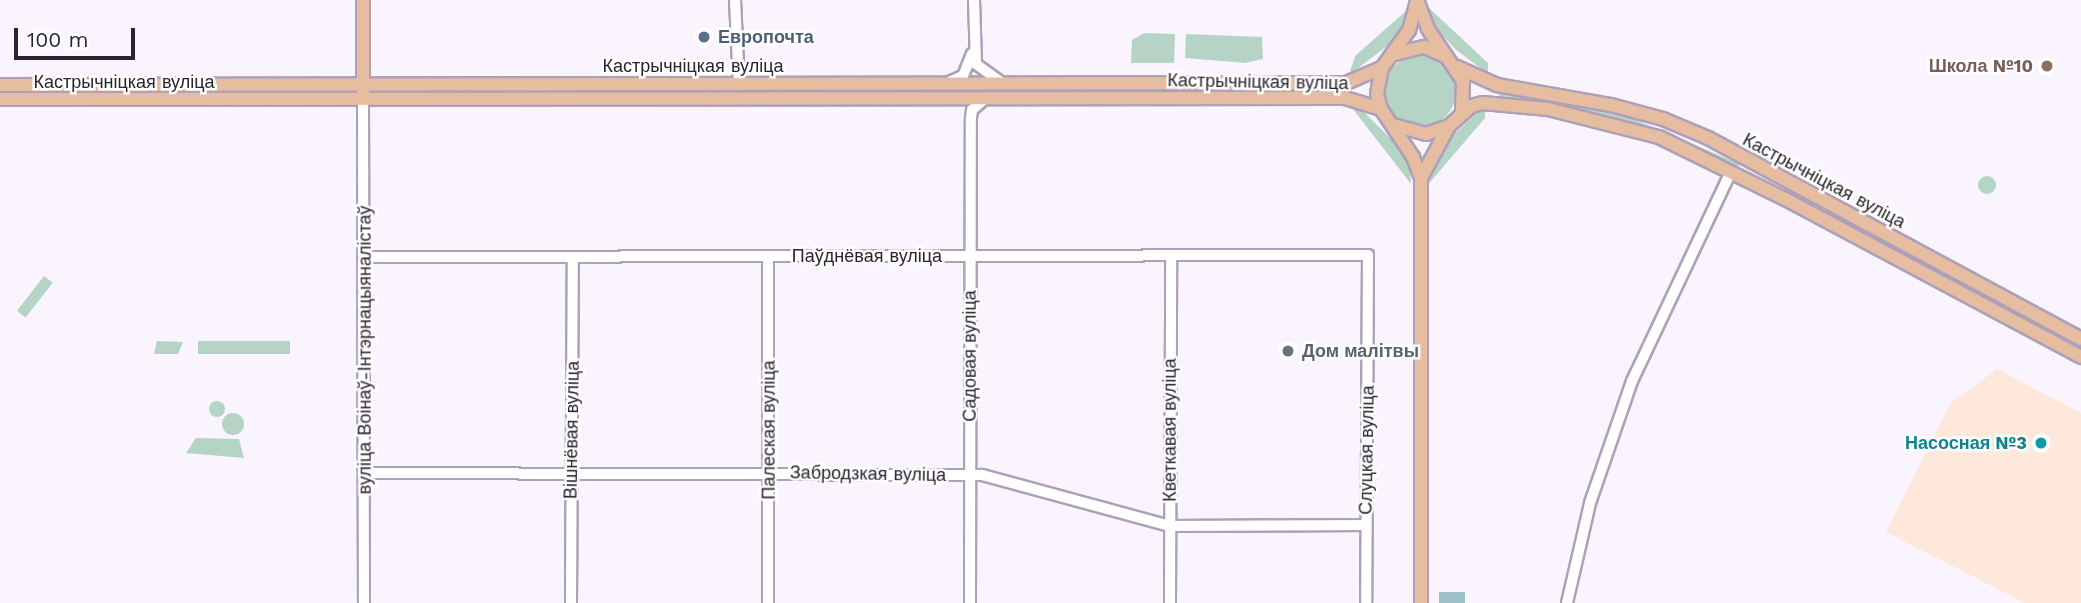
<!DOCTYPE html>
<meta charset="utf-8">
<style>
body{margin:0}
#map{position:relative;width:2081px;height:603px;overflow:hidden;background:#faf4ff;font-family:"Work Sans",sans-serif}
div>[style]{position:absolute}
.industrial>*{inset:0;background:#fee8db}
.green>*{inset:0;background:#b5d4c5;transform-origin:0 0}
.round{border-radius:50%}
.water>*{inset:0;background:#9cc1c7;transform-origin:0 0}
.roads{filter:drop-shadow(2px 0 #ada0b9) drop-shadow(-2px 0 #ada0b9) drop-shadow(0 2px #ada0b9) drop-shadow(0 -2px #ada0b9)}
.minor>*{height:10px;margin:-5px;padding:0 5px;transform-origin:5px;border-radius:5px;background:#fff}
.major>*{height:12px;margin:-6px;padding:0 6px;transform-origin:6px;border-radius:6px;background:#e6bda1}
.dots>*{width:19px;height:19px;translate:-50% -50%;box-sizing:border-box;border:4px solid #fff;border-radius:50%}
span{translate:-50% -50%;white-space:nowrap;text-align:center;line-height:1.15;-webkit-text-stroke:5px #fff;paint-order:stroke}
.service-label{font-size:18px;color:#4e5e75;font-weight:700}
.left{translate:0 -50%;text-align:left}
.street-label{font-size:18px;color:#29242d}
.education-label{font-size:18px;color:#785e54;font-weight:700}
.right{translate:-100% -50%;text-align:right}
.worship-label{font-size:18px;color:#5b616d;font-weight:700}
.culture-label{font-size:18px;color:#0d838f;font-weight:700}
.scale{position:absolute;left:14px;top:28px;width:121px;height:32px;box-sizing:border-box;border:4px solid #29242d;border-top:0;padding-left:9px;font-size:21px;line-height:24px;white-space:nowrap;color:#29242d;-webkit-text-stroke:5px #fff;paint-order:stroke}
</style>
<div id="map">
<div class="industrial">
<div style="clip-path:polygon(1997px 369px,2081px 413px,2081px 603px,2025px 603px,1886px 532px,1951px 403px)"></div>
</div>
<div class="green">
<div style="clip-path:polygon(1428px 7px,1488px 63px,1488px 74px,1455px 49px,1428px 19px)"></div>
<div style="clip-path:polygon(1406px 11px,1406px 21px,1395px 40px,1349px 75px,1355px 56px)"></div>
<div style="clip-path:polygon(1144px 33px,1175px 34px,1174px 63px,1131px 63px,1132px 40px)"></div>
<div style="clip-path:polygon(1186px 34px,1262px 37px,1263px 59px,1245px 63px,1185px 58px)"></div>
<div class="round" style="left:1384px;top:55px;width:72px;height:72px"></div>
<div style="clip-path:polygon(1499px 91px,1580px 103px,1626px 116px,1740px 164px,1737px 168px,1637px 126px,1567px 107px,1499px 97px)"></div>
<div style="clip-path:polygon(1349px 104px,1364px 112px,1402px 150px,1410px 167px,1411px 184px)"></div>
<div style="clip-path:polygon(1479px 111px,1485px 111px,1485px 118px,1426px 187px,1447px 141px)"></div>
<div style="clip-path:polygon(1750px 146px,1801px 168px,1802px 173px,1752px 153px)"></div>
<div class="round" style="left:1978px;top:176px;width:18px;height:18px"></div>
<div style="left:44px;top:276px;width:11px;height:44px;rotate:38deg"></div>
<div style="clip-path:polygon(157px 341px,183px 342px,178px 354px,154px 354px)"></div>
<div style="left:290px;top:341px;width:13px;height:92px;rotate:90deg"></div>
<div class="round" style="left:209px;top:401px;width:16px;height:16px"></div>
<div class="round" style="left:222px;top:413px;width:22px;height:22px"></div>
<div style="clip-path:polygon(196px 438px,239px 439px,244px 458px,186px 453px)"></div>
</div>
<div class="water">
<div style="left:1439px;top:592px;width:26px;height:11px"></div>
</div>
<div class="roads">
<div class="minor">
<div style="left:735px;top:0;width:84px;rotate:87.3deg"></div>
<div style="left:974px;top:0;width:64px;rotate:88.2deg"></div>
<div style="left:976px;top:64px;width:29px;rotate:36deg"></div>
<div style="left:951px;top:81px;width:13px;rotate:-23deg"></div>
<div style="left:963px;top:76px;width:24px;rotate:-68deg"></div>
<div style="left:363px;top:98px;width:505px;rotate:89.89deg"></div>
<div style="left:365px;top:257px;width:1003px;rotate:-0.11deg"></div>
<div style="left:1368px;top:255px;width:348px;rotate:90.3deg"></div>
<div style="left:365px;top:473px;width:617px;rotate:0.19deg"></div>
<div style="left:982px;top:475px;width:195px;rotate:15.2deg"></div>
<div style="left:1170px;top:526px;width:195px;rotate:-0.3deg"></div>
<div style="left:571px;top:603px;width:346px;rotate:-89.7deg"></div>
<div style="left:768px;top:603px;width:347px;rotate:-90deg"></div>
<div style="left:970px;top:603px;width:485px;rotate:-89.9deg"></div>
<div style="left:971px;top:118px;width:8px;rotate:-83deg"></div>
<div style="left:972px;top:110px;width:18px;rotate:-41deg"></div>
<div style="left:1170px;top:603px;width:346px;rotate:-89.8deg"></div>
<div style="left:1567px;top:603px;width:103px;rotate:-77deg"></div>
<div style="left:1590px;top:503px;width:129px;rotate:-71deg"></div>
<div style="left:1632px;top:381px;width:231px;rotate:-64.7deg"></div>
</div>
<div class="major">
<div style="left:363px;top:0;width:91px;rotate:90deg"></div>
<div style="left:1417px;top:0;width:31px;rotate:69deg"></div>
<div style="left:1428px;top:29px;width:63px;rotate:56.1deg"></div>
<div style="left:1463px;top:81px;width:31px;rotate:92deg"></div>
<div style="left:1417px;top:1px;width:30px;rotate:105deg"></div>
<div style="left:1409px;top:30px;width:47px;rotate:125.4deg"></div>
<div style="left:1382px;top:68px;width:26px;rotate:101deg"></div>
<div style="left:1377px;top:94px;width:16px;rotate:75deg"></div>
<div style="left:1381px;top:109px;width:58px;rotate:56.3deg"></div>
<div style="left:1413px;top:157px;width:22px;rotate:69deg"></div>
<div style="left:1395px;top:54px;width:30px;rotate:-14deg"></div>
<div style="left:1424px;top:47px;width:21px;rotate:23deg"></div>
<div style="left:1457px;top:67px;width:44px;rotate:24.2deg"></div>
<div style="left:1497px;top:85px;width:116px;rotate:10deg"></div>
<div style="left:1611px;top:105px;width:54px;rotate:15.1deg"></div>
<div style="left:1663px;top:119px;width:49px;rotate:22.9deg"></div>
<div style="left:1708px;top:138px;width:424px;rotate:28.3deg"></div>
<div style="left:0;top:85px;width:1346px;rotate:-0.09deg"></div>
<div style="left:1346px;top:83px;width:39px;rotate:-23deg"></div>
<div style="left:0;top:99px;width:1345px;rotate:-0.04deg"></div>
<div style="left:1345px;top:98px;width:38px;rotate:17deg"></div>
<div style="left:1393px;top:125px;width:34px;rotate:15deg"></div>
<div style="left:1426px;top:134px;width:24px;rotate:-19deg"></div>
<div style="left:1421px;top:603px;width:425px;rotate:-90deg"></div>
<div style="left:1421px;top:178px;width:59px;rotate:-61.7deg"></div>
<div style="left:1449px;top:126px;width:30px;rotate:-42deg"></div>
<div style="left:1471px;top:106px;width:12px;rotate:-14deg"></div>
<div style="left:1483px;top:103px;width:65px;rotate:5.3deg"></div>
<div style="left:1548px;top:109px;width:114px;rotate:14.2deg"></div>
<div style="left:1659px;top:137px;width:147px;rotate:26.2deg"></div>
<div style="left:1791px;top:202px;width:329px;rotate:28.1deg"></div>
</div>
</div>
<div class="dots">
<div style="left:704px;top:37px;background:#5c6f8a"></div>
<div style="left:2047px;top:66px;background:#8d6e63"></div>
<div style="left:1288px;top:351px;background:#6b7280"></div>
<div style="left:2041px;top:443px;background:#0f9aa8"></div>
</div>
<div class="service-label">
<span class="left" style="left:718px;top:37px">Европочта</span>
</div>
<div class="street-label">
<span style="left:693px;top:66px">Кастрычніцкая вуліца</span>
<span style="left:124px;top:82px">Кастрычніцкая вуліца</span>
<span style="left:1258px;top:82px;rotate:1deg">Кастрычніцкая вуліца</span>
<span style="left:1824px;top:181px;rotate:28deg">Кастрычніцкая вуліца</span>
<span style="left:867px;top:256px">Паўднёвая вуліца</span>
<span style="left:365px;top:350px;rotate:-90deg">вуліца Воінаў-Інтэрнацыяналістаў</span>
<span style="left:970px;top:356px;rotate:-90deg">Садовая вуліца</span>
<span style="left:572px;top:430px;rotate:-89deg">Вішнёвая вуліца</span>
<span style="left:769px;top:430px;rotate:-90deg">Палеская вуліца</span>
<span style="left:1170px;top:430px;rotate:-90deg">Кветкавая вуліца</span>
<span style="left:1367px;top:450px;rotate:-89deg">Слуцкая вуліца</span>
<span style="left:868px;top:474px;rotate:1deg">Забродзкая вуліца</span>
</div>
<div class="education-label">
<span class="right" style="left:2033px;top:66px">Школа №10</span>
</div>
<div class="worship-label">
<span class="left" style="left:1302px;top:351px">Дом малітвы</span>
</div>
<div class="culture-label">
<span class="right" style="left:2027px;top:443px">Насосная №3</span>
</div>
<div class="scale">100 m</div>
</div>
